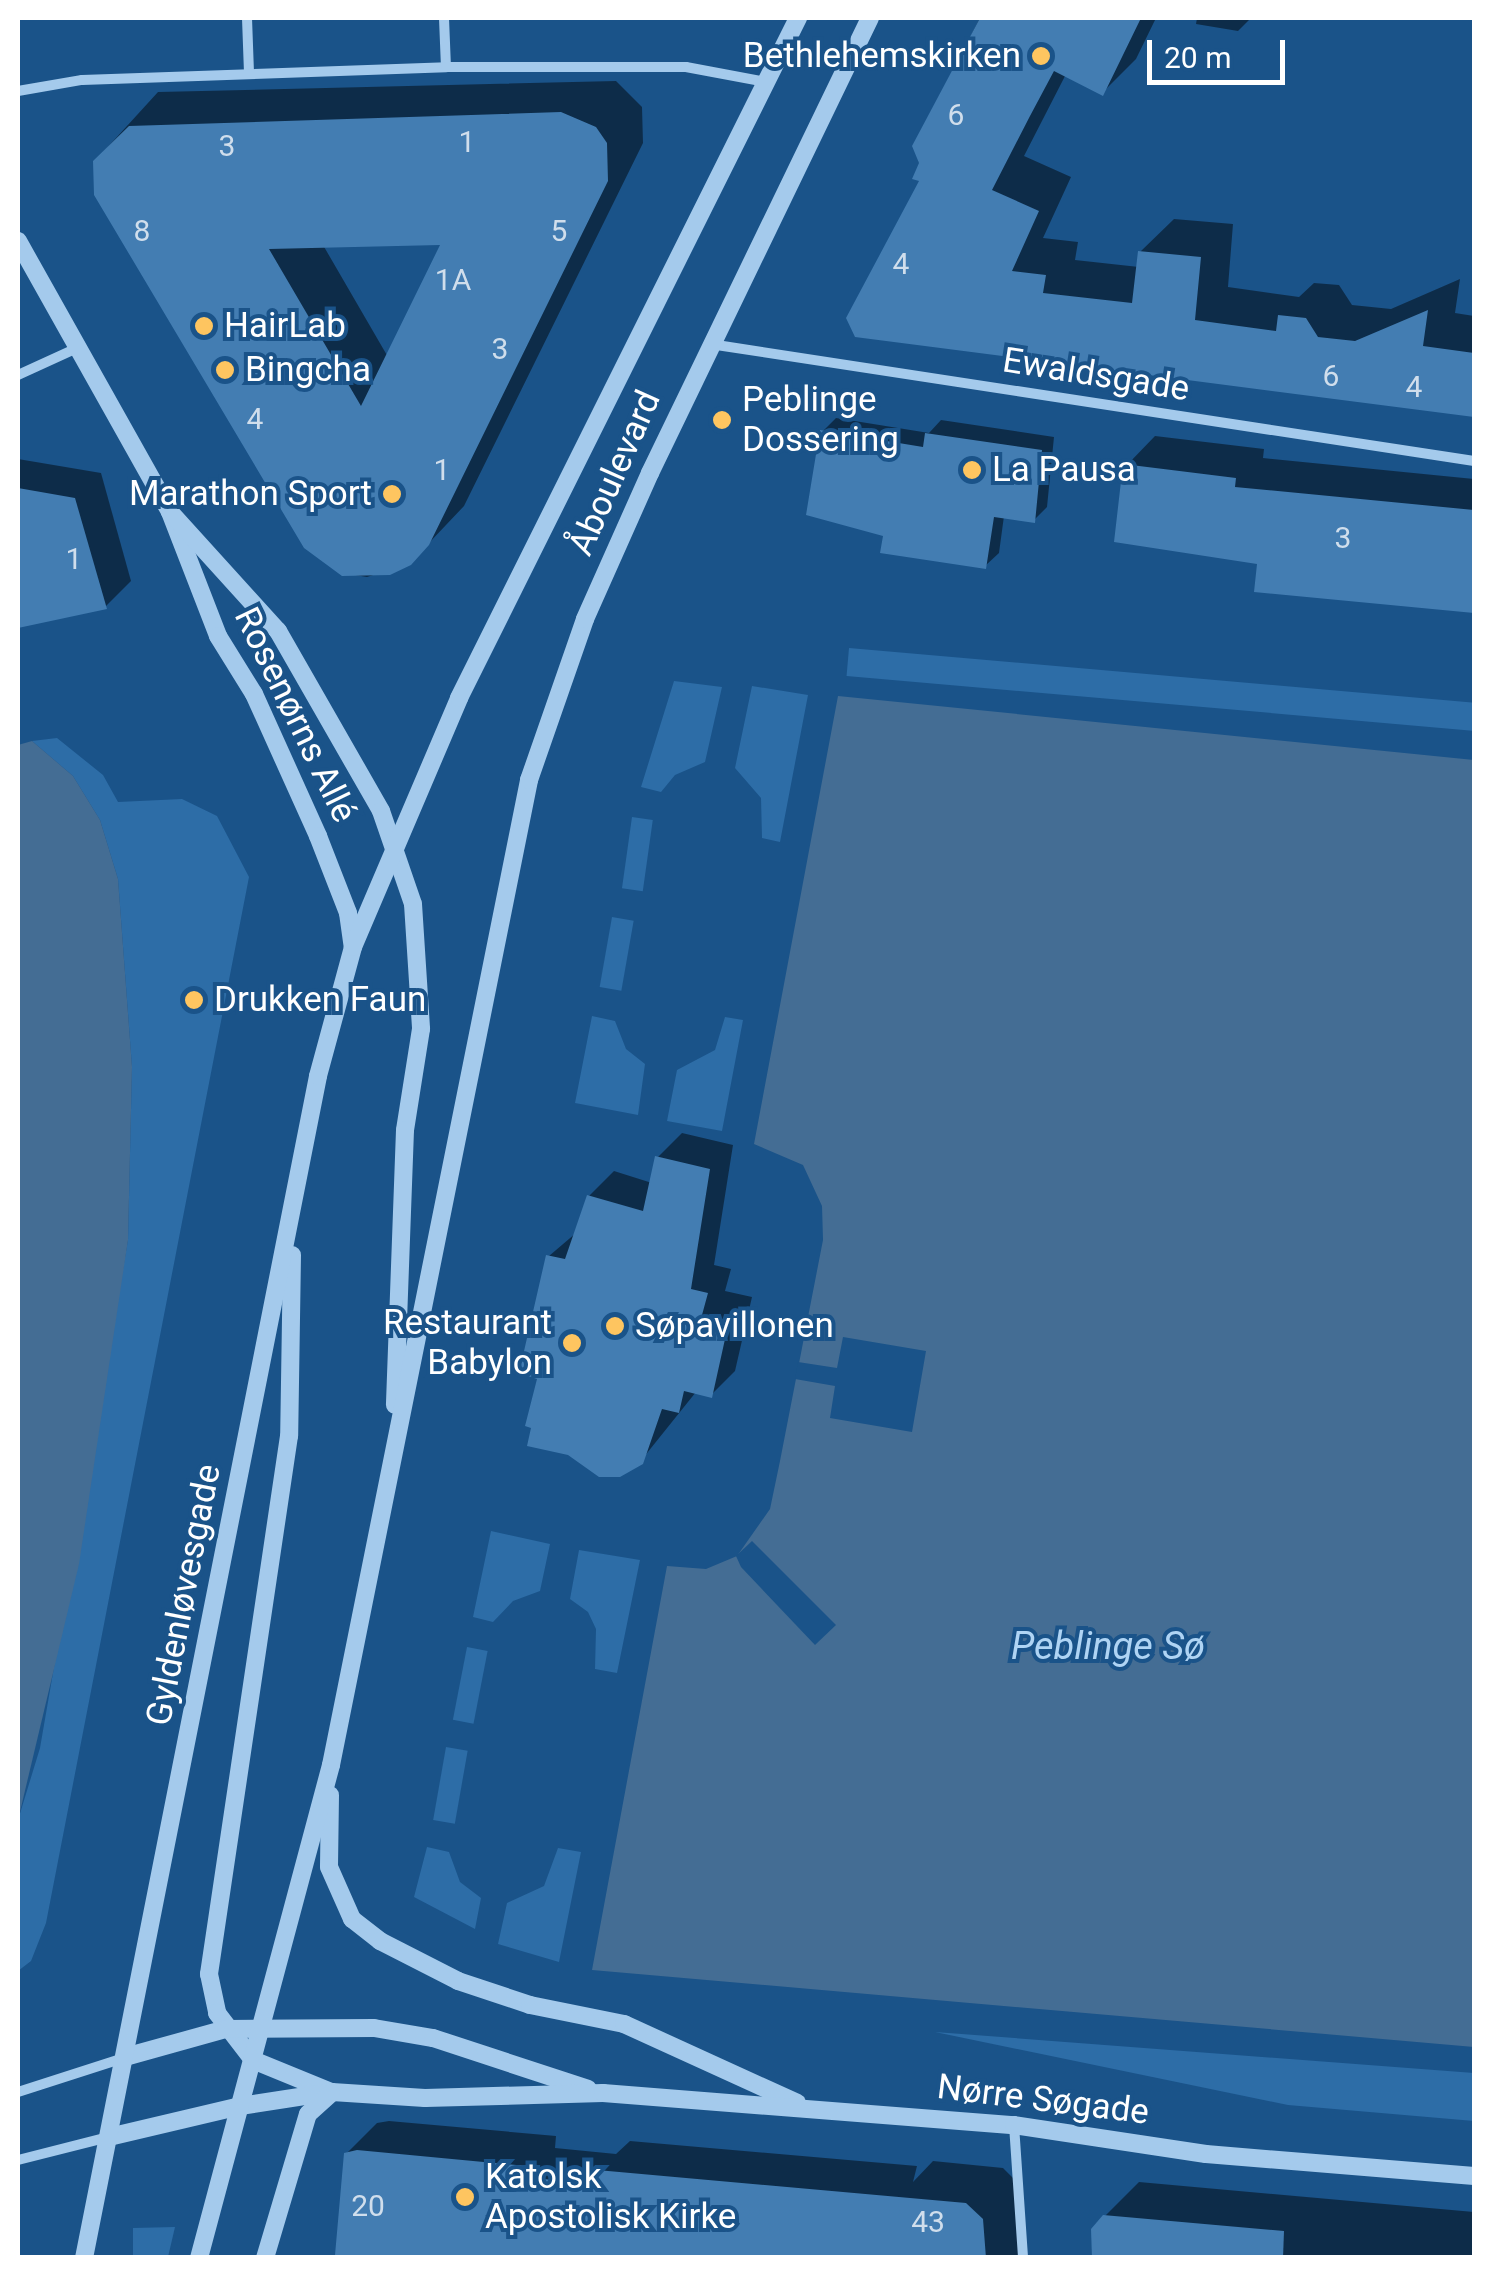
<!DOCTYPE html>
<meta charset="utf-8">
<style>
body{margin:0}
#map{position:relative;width:1492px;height:2275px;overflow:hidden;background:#1a5389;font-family:Roboto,sans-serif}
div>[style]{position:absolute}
.green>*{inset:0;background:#2d6da7;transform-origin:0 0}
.water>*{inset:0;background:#446d94}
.pier>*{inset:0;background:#1a5389}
.shadow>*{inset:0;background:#0007}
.building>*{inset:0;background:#437db2}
.minor>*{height:10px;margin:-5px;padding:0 5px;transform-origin:5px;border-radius:5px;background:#a4caec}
.tertiary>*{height:18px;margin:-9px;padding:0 9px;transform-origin:9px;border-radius:9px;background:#a4caec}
.dots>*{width:28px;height:28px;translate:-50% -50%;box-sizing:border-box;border:5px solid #1a5389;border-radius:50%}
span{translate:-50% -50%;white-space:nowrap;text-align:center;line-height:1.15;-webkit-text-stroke:8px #1a5389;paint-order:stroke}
.number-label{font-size:30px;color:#d0deec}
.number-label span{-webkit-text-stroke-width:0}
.poi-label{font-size:35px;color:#fff}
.right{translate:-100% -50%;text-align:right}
.left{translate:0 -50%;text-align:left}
.street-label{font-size:35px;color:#fff}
.water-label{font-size:38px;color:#afd4f4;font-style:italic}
.frame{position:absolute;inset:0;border:20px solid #fff;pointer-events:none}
.scale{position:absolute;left:1147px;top:40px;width:138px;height:45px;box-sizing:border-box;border:5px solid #fff;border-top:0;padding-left:12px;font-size:30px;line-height:35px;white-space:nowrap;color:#fff;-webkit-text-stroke:8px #1a5389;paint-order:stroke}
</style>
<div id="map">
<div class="green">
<div style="left:849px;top:648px;width:628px;height:28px;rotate:5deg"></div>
<div style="clip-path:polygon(674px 681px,722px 687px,705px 762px,675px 775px,661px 792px,641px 787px)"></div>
<div style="clip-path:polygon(752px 686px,808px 695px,780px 842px,762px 838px,761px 798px,735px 768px)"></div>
<div style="clip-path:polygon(57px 738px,103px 775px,118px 802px,182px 799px,217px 816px,249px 877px,46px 1923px,31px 1961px,18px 1971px,18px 1820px,40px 1748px,128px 1240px,132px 1067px,118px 879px,100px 820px,73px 776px,32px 741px)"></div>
<div style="left:632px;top:817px;width:21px;height:72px;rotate:8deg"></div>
<div style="left:612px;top:917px;width:22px;height:71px;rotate:10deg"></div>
<div style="clip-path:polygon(592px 1016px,615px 1021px,626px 1049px,645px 1064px,638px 1115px,575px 1103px)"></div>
<div style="clip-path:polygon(725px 1017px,743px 1020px,722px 1131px,667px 1121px,677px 1070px,715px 1050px)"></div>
<div style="clip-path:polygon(491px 1531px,550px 1544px,540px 1591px,513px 1601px,493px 1622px,473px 1617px)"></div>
<div style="clip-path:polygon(579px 1550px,640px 1560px,617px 1673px,595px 1669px,596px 1629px,588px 1612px,570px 1599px)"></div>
<div style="left:467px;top:1647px;width:21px;height:74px;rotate:11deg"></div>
<div style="left:446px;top:1747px;width:22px;height:74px;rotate:10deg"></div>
<div style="clip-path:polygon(427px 1847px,449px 1852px,460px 1882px,481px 1898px,475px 1929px,414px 1897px)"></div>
<div style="clip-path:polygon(558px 1848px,581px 1852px,559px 1962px,498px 1944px,507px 1903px,544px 1886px)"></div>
<div style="clip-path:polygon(935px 2032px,1474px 2073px,1474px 2121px,1288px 2105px)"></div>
<div style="clip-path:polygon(175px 2227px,168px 2257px,133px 2257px,133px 2228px)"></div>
</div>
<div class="water">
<div style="clip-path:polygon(838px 696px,1474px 760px,1474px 2047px,592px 1970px,667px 1566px,706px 1569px,737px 1556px,770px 1509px,780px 1461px,823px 1240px,822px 1206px,803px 1165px,754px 1144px)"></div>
<div style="clip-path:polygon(32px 741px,73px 776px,100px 820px,118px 879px,132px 1067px,128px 1240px,79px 1564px,18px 1820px,18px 745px)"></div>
</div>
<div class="pier">
<div style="clip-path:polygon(843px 1337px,926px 1351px,912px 1432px,830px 1418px,835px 1386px,795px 1379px,798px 1362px,837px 1368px)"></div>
<div style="clip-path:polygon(752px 1541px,836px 1625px,815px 1645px,741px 1567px,736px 1556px)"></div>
</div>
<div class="shadow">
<div style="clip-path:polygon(980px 18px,1156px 18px,1136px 59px,1102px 93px,1066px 74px,1063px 80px,1024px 156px,1071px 177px,1043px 238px,1078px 242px,1075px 260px,1139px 267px,1140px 252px,1174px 219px,1233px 224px,1228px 287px,1299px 297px,1314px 283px,1339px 285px,1352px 305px,1391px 309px,1460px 279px,1455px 313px,1474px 316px,1474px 415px,857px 334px,923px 179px,915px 146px)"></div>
<div style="clip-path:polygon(1197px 18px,1251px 18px,1238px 31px,1196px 24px)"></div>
<div style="clip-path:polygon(evenodd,616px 81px,642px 107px,643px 143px,464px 506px,410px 563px,367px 577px,343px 573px,95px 161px,158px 92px,616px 81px,444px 242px,388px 357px,323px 245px,444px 242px)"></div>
<div style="clip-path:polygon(836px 418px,929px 433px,941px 420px,1054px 437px,1047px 507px,1034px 520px,1004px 516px,999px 553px,985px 566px,886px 534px,823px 431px)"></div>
<div style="clip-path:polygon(1155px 436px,1264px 449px,1263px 458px,1474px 479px,1474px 610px,1256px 590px,1259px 562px,1126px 466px)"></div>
<div style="clip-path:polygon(18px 459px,101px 473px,131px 581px,105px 607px,18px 625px)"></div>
<div style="clip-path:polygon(682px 1133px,733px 1145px,714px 1265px,731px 1269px,725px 1291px,752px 1297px,735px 1371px,711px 1395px,696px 1392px,635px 1468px,540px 1377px,549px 1256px,576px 1233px,589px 1196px,614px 1171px,652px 1183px,658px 1157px)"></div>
<div style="clip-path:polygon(389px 2121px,556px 2136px,555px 2148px,616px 2154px,630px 2141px,917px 2166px,913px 2182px,933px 2161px,1003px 2168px,1018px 2183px,1023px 2258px,900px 2258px,899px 2233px,874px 2258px,343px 2258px,346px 2154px,377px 2123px)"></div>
<div style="clip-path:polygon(1139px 2182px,1474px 2212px,1474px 2258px,1095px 2258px,1105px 2216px)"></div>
</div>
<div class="building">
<div style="clip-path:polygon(980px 18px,1141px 18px,1103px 96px,1054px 71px,1030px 116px,992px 190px,1039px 211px,1012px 271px,1046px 275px,1043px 293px,1132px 303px,1138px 251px,1201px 257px,1195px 320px,1276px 331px,1278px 315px,1306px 318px,1318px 337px,1355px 341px,1428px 310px,1423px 346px,1474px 353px,1474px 417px,855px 337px,846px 318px,919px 181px,912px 179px,919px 163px,912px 146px)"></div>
<div style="clip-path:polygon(evenodd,561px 112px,596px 127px,607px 143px,608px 181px,429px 545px,411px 565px,390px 575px,342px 576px,304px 548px,94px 195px,93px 161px,129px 126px,561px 112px,440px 245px,361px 406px,269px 249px,440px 245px)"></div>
<div style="clip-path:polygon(820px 430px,923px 447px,925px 433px,1042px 450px,1035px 523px,994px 517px,986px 569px,880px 553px,883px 536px,806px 515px)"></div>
<div style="clip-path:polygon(1123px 464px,1236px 478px,1235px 487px,1474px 510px,1474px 613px,1254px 592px,1257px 564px,1114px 542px)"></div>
<div style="clip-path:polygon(18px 488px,75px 498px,107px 609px,18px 628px)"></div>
<div style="clip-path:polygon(655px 1156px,710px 1169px,691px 1289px,708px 1293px,702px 1315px,729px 1321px,712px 1398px,684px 1391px,679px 1413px,662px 1409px,643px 1464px,620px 1477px,599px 1477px,568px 1455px,527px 1446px,531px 1428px,525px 1426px,537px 1379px,519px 1373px,546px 1255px,565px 1259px,587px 1195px,643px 1211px)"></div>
<div style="clip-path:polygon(357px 2150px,527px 2166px,526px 2177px,597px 2185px,597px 2170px,966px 2203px,983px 2219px,986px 2258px,335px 2255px,344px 2153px)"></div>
<div style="clip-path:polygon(1103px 2215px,1284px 2231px,1283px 2258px,1092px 2258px,1091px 2229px)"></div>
</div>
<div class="minor">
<div style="left:247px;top:18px;width:54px;rotate:87.9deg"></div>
<div style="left:444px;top:18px;width:49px;rotate:87.7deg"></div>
<div style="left:18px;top:91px;width:65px;rotate:-9.8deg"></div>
<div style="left:82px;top:80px;width:364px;rotate:-2deg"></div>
<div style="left:446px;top:67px;width:240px"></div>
<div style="left:686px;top:67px;width:81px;rotate:10.6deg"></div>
<div style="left:710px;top:344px;width:773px;rotate:8.71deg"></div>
<div style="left:18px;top:375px;width:65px;rotate:-24.6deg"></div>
<div style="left:18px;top:2092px;width:111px;rotate:-17.8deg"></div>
<div style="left:1014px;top:2125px;width:133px;rotate:86.1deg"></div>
<div style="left:18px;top:2160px;width:94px;rotate:-14.2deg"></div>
</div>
<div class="tertiary">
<div style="left:18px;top:241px;width:311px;rotate:60.7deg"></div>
<div style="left:170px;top:512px;width:133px;rotate:68.8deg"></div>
<div style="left:218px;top:636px;width:68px;rotate:58.2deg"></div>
<div style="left:254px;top:694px;width:156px;rotate:65.7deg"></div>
<div style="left:318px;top:836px;width:83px;rotate:68.7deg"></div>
<div style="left:348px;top:913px;width:34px;rotate:82deg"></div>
<div style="left:170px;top:512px;width:161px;rotate:47.8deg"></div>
<div style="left:278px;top:631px;width:207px;rotate:60.2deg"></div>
<div style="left:381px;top:811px;width:98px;rotate:71deg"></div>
<div style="left:413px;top:904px;width:125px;rotate:86.3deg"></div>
<div style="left:421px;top:1029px;width:102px;rotate:99deg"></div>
<div style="left:405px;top:1130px;width:275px;rotate:92.1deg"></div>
<div style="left:292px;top:1255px;width:181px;rotate:90.9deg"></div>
<div style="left:289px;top:1436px;width:544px;rotate:98.46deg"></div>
<div style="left:209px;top:1974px;width:40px;rotate:78deg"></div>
<div style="left:217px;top:2013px;width:59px;rotate:52.5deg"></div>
<div style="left:253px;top:2060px;width:84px;rotate:22.3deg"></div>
<div style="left:330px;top:1795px;width:72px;rotate:90.8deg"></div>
<div style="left:329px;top:1867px;width:57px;rotate:66.1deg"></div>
<div style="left:352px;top:1919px;width:36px;rotate:38deg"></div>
<div style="left:380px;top:1941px;width:88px;rotate:27.1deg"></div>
<div style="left:458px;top:1981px;width:76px;rotate:18.4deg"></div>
<div style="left:530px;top:2005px;width:96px;rotate:11.4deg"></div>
<div style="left:624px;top:2024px;width:190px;rotate:24.5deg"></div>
<div style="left:125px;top:2057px;width:105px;rotate:-15.5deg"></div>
<div style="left:226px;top:2029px;width:148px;rotate:-0.4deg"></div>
<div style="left:374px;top:2028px;width:60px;rotate:9.6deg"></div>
<div style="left:433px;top:2038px;width:163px;rotate:18.2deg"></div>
<div style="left:109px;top:2137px;width:135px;rotate:-13.3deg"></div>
<div style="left:240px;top:2106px;width:93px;rotate:-8.7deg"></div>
<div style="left:332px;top:2092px;width:93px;rotate:3.7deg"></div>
<div style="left:425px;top:2098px;width:178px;rotate:-1.6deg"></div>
<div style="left:603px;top:2093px;width:412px;rotate:4.5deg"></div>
<div style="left:1014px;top:2125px;width:194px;rotate:8.6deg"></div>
<div style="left:1206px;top:2154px;width:269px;rotate:4.7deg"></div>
<div style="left:84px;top:2258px;width:1205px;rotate:-78.8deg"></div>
<div style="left:318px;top:1076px;width:134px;rotate:-74.8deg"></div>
<div style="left:353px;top:947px;width:271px;rotate:-66.9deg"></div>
<div style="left:459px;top:698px;width:760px;rotate:-63.5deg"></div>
<div style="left:199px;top:2258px;width:510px;rotate:-75.01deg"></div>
<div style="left:331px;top:1765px;width:1005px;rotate:-78.63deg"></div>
<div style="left:529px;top:780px;width:170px;rotate:-70.8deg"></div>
<div style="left:585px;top:619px;width:160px;rotate:-66deg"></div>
<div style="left:650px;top:473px;width:505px;rotate:-64.2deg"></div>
<div style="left:265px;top:2258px;width:150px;rotate:-73.4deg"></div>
<div style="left:308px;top:2114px;width:31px;rotate:-42deg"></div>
</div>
<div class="dots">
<div style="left:1041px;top:56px;background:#fec560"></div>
<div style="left:204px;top:326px;background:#fec560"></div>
<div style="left:225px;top:370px;background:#fec560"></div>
<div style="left:722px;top:420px;background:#fec560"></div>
<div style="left:972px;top:470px;background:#fec560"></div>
<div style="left:392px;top:494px;background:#fec560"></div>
<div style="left:194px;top:1000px;background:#fec560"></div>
<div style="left:615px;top:1326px;background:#fec560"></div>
<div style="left:572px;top:1343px;background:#fec560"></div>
<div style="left:465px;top:2197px;background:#fec560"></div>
</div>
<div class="number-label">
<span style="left:956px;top:115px">6</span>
<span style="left:467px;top:142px">1</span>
<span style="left:227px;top:146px">3</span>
<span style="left:142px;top:231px">8</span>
<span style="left:559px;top:231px">5</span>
<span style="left:901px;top:264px">4</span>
<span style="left:453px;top:280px">1A</span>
<span style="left:500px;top:349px">3</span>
<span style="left:1331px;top:376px">6</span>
<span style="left:1414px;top:387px">4</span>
<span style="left:255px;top:419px">4</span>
<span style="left:442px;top:470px">1</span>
<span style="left:1343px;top:538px">3</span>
<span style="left:74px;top:559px">1</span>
<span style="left:368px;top:2206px">20</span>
<span style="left:928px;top:2222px">43</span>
</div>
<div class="poi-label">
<span class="right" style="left:1021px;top:56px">Bethlehemskirken</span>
<span class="left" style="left:224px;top:326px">HairLab</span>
<span class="left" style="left:245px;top:370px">Bingcha</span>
<span class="left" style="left:742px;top:420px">Peblinge<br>Dossering</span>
<span class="left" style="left:992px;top:470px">La Pausa</span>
<span class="right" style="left:372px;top:494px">Marathon Sport</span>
<span class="left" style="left:214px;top:1000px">Drukken Faun</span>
<span class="right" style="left:552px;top:1343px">Restaurant<br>Babylon</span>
<span class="left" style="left:635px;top:1326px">Søpavillonen</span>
<span class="left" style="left:485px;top:2197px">Katolsk<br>Apostolisk Kirke</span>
</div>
<div class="street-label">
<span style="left:1096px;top:375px;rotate:9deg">Ewaldsgade</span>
<span style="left:615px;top:473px;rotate:-66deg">Åboulevard</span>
<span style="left:295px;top:715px;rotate:64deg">Rosenørns Allé</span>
<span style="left:184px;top:1595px;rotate:-79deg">Gyldenløvesgade</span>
<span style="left:1043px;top:2100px;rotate:7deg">Nørre Søgade</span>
</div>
<div class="water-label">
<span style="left:1108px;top:1647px">Peblinge Sø</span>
</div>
<div class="frame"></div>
<div class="scale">20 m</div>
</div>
